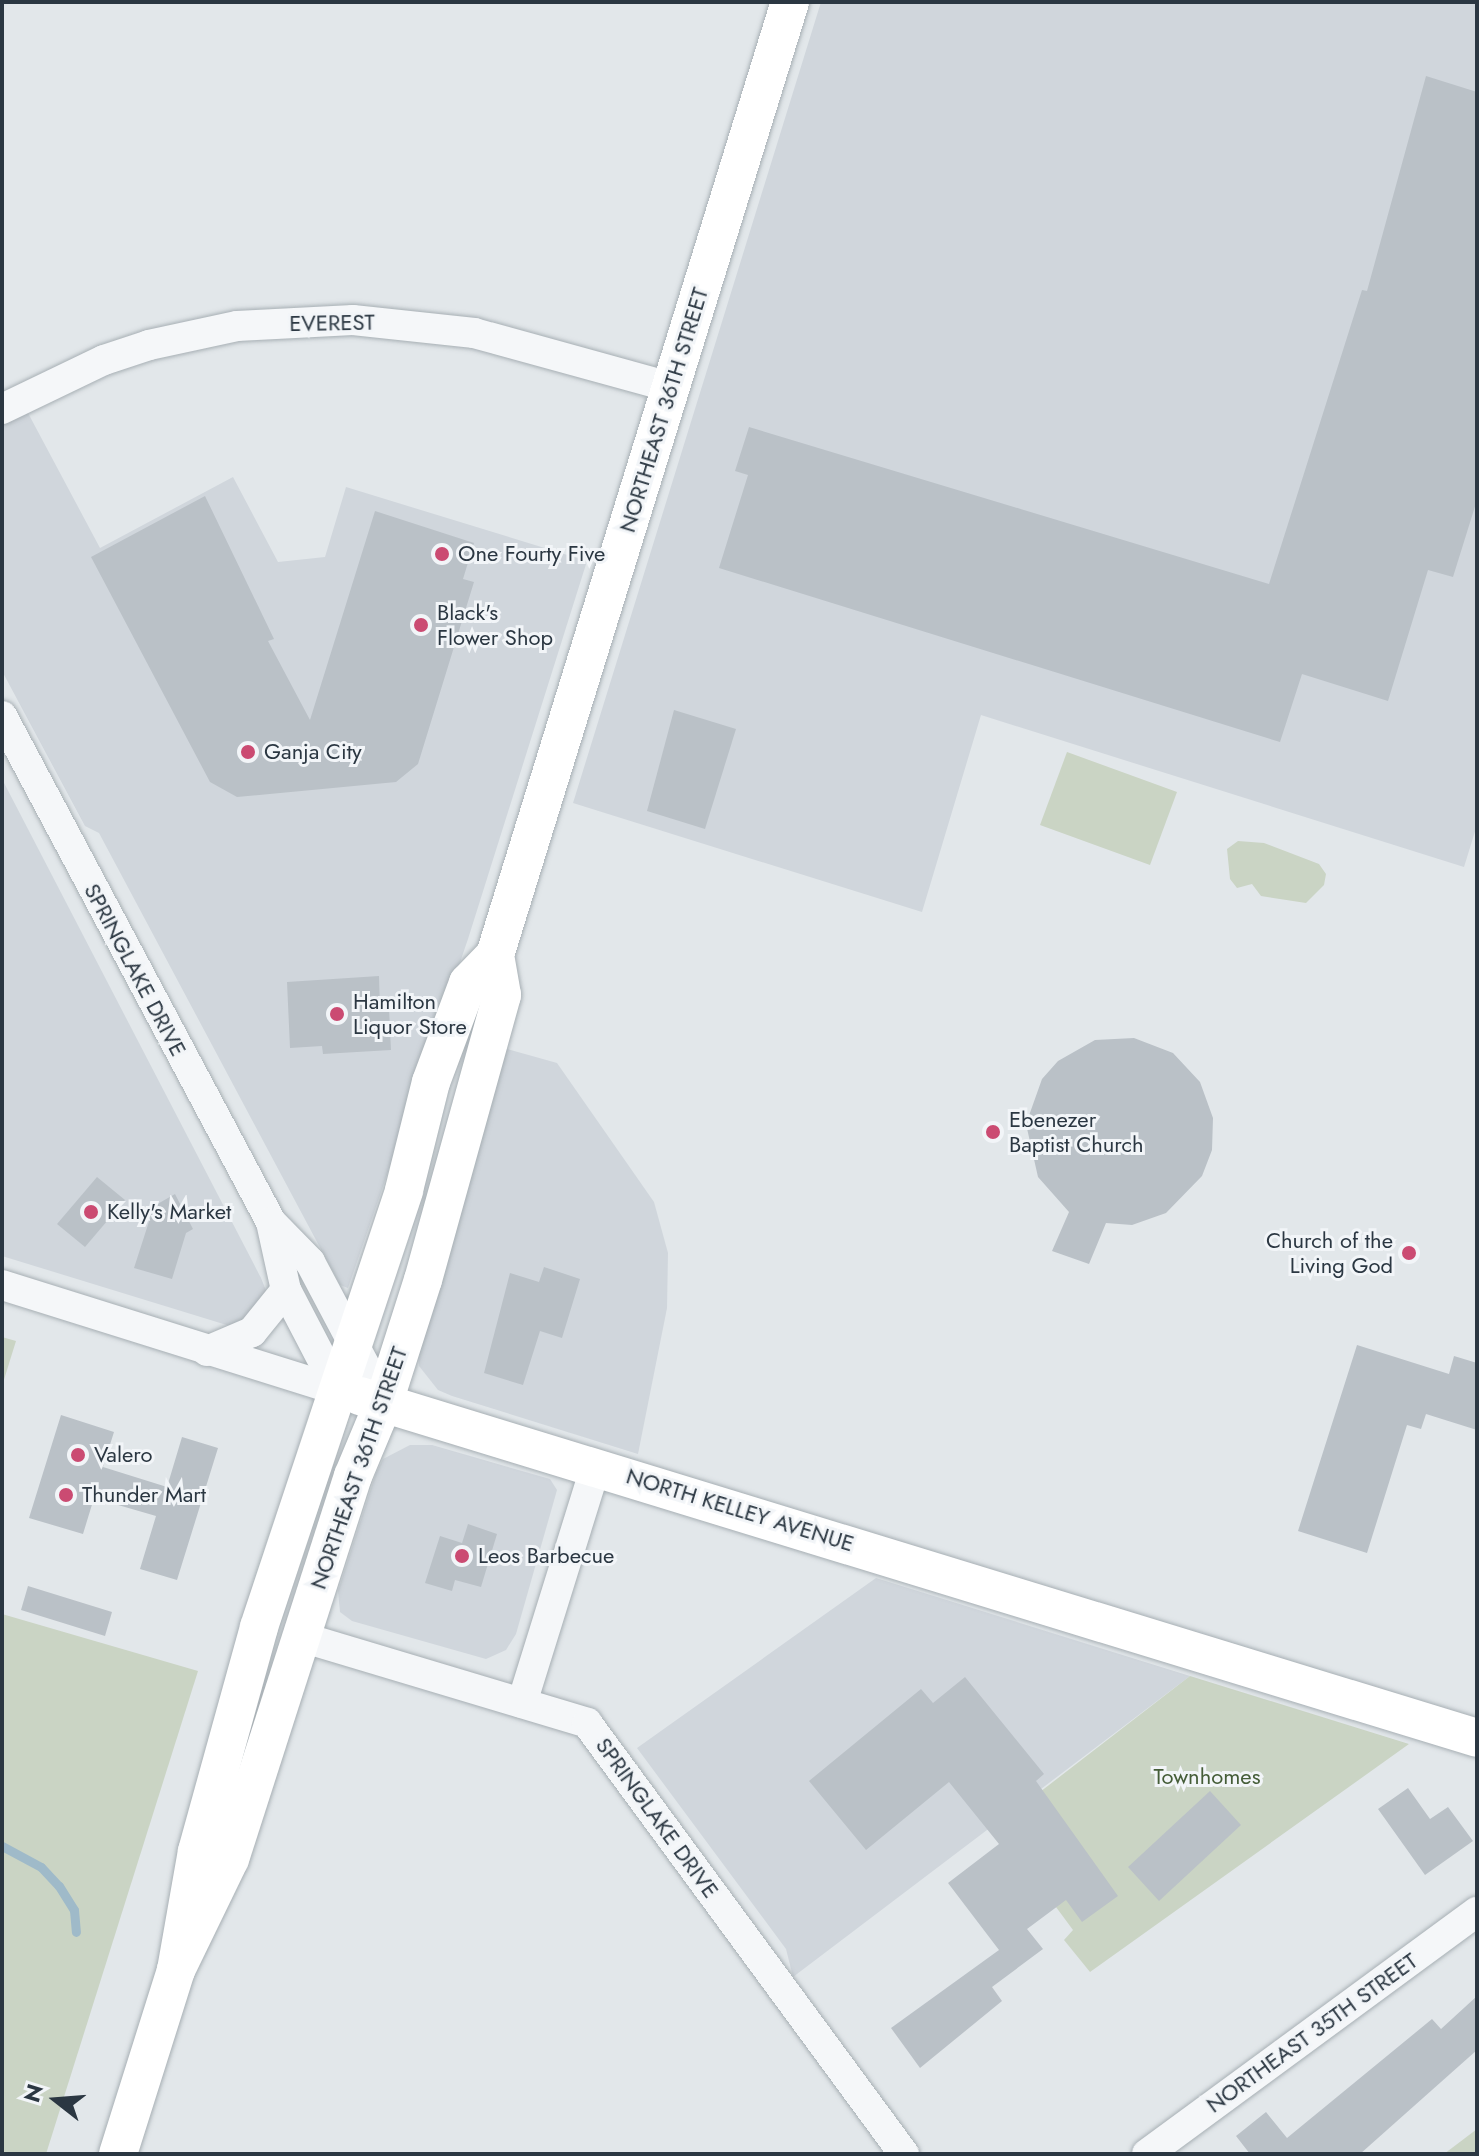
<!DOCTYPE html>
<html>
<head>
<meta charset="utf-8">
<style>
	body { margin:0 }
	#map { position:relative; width:1479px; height:2156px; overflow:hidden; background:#e2e7ea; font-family:Jost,sans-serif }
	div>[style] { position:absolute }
	.built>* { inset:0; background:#d0d6dc }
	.green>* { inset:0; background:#cad4c4 }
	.stream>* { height:9px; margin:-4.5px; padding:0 4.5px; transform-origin:4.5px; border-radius:4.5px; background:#9fbac9 }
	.building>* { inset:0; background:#bac1c7 }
	.roads { filter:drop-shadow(0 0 2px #a7afb4) drop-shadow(0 0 2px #a7afb4) }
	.minor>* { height:30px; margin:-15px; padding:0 15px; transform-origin:15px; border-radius:15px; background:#f5f7f9 }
	.major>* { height:38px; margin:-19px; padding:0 19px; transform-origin:19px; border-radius:19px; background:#fff }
	.dots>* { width:22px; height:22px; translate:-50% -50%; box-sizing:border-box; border:4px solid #f2f5f8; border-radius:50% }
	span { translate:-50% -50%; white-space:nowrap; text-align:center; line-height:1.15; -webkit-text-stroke:6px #f2f5f8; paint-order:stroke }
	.street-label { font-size:22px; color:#2b3742 }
	.poi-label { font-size:22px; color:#2b3742 }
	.left { translate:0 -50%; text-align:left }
	.right { translate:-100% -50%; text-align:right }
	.park-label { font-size:22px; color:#455d38 }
	.frame { position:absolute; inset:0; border:4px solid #2b3742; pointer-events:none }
	.north { position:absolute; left:16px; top:2060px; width:80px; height:80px; -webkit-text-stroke:6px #f2f5f8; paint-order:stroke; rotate:287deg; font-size:22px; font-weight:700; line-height:32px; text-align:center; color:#2b3742 }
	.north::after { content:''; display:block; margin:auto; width:28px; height:36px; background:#2b3742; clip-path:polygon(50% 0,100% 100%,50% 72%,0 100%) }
</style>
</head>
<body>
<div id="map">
	<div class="built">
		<div style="clip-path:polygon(821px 2px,1477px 2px,1477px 825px,1464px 867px,981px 715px,922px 912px,573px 803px)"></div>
		<div style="clip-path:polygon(28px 413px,100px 548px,233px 477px,278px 562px,325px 557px,346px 487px,587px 561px,468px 939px,348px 1288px,340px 1285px,99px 833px,85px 826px,2px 671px,2px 425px)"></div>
		<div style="clip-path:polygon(2px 779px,261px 1278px,267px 1293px,254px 1319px,230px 1326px,2px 1256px)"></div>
		<div style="clip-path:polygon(504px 1048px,557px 1063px,654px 1202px,668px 1253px,667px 1308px,638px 1454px,452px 1396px,438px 1390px,419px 1366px,417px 1347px)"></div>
		<div style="clip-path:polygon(410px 1445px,432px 1445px,550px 1479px,557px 1490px,516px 1634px,506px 1650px,486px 1659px,352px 1621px,340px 1612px,338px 1591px,376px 1473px,383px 1459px)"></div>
		<div style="clip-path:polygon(876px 1578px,1190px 1676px,793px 1977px,786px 1949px,637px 1748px)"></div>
	</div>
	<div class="green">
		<div style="clip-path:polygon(1067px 752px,1177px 792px,1150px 865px,1040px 825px)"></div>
		<div style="clip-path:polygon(1238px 841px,1264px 843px,1319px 864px,1326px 874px,1324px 885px,1306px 903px,1261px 896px,1252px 884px,1237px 888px,1230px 879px,1227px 849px)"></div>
		<div style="clip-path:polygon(2px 1337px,16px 1341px,2px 1386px)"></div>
		<div style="clip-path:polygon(2px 1614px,198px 1671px,46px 2154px,2px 2154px)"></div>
		<div style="clip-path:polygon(1190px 1676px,1409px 1744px,1090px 1972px,1064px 1940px,1073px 1930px,996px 1826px)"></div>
		<div style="clip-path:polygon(1477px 2129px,1477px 2154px,1444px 2154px)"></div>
	</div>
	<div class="stream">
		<div style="left:2px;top:1846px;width:44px;rotate:28.3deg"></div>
		<div style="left:41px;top:1867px;width:26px;rotate:47deg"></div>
		<div style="left:59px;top:1886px;width:28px;rotate:58deg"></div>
		<div style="left:74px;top:1910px;width:22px;rotate:85deg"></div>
	</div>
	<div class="building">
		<div style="clip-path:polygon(1426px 76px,1477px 92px,1477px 500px,1453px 577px,1428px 570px,1388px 701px,1302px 674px,1280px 742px,719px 568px,748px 475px,735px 471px,749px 427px,1269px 584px,1362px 290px,1367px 291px)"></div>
		<div style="clip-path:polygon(205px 496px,274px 639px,268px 641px,310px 720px,375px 511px,474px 543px,463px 579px,474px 582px,418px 764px,396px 782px,237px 797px,210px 782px,91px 557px)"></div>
		<div style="clip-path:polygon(674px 710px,736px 729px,705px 829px,647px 811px)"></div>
		<div style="clip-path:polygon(379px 976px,380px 1009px,389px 1008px,391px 1050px,323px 1054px,322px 1046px,290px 1048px,287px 982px)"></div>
		<div style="clip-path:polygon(1134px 1038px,1173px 1053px,1200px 1082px,1213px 1118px,1212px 1150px,1202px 1176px,1166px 1213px,1132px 1225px,1106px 1223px,1089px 1264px,1052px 1251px,1069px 1212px,1038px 1177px,1026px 1124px,1042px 1079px,1058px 1061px,1095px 1040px)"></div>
		<div style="clip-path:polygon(97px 1177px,125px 1200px,85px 1247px,57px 1224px)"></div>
		<div style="clip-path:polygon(175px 1194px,193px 1229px,186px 1233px,172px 1279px,134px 1268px,154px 1206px)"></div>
		<div style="clip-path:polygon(544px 1267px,580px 1279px,562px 1338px,540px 1331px,523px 1385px,484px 1373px,510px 1273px,539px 1282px)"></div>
		<div style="clip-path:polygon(1357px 1345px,1449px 1374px,1454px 1356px,1477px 1363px,1477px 1430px,1426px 1414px,1421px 1429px,1407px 1425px,1367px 1553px,1298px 1531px)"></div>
		<div style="clip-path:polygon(61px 1415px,114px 1432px,103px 1467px,167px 1487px,182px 1437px,218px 1448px,177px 1580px,140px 1569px,156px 1516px,94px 1498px,83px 1534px,29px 1518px)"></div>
		<div style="clip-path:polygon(468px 1524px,497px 1534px,481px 1587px,455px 1580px,452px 1591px,425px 1583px,440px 1536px,462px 1543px)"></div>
		<div style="clip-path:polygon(28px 1586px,112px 1612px,105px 1636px,21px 1610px)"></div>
		<div style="clip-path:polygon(965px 1677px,1044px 1774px,1036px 1781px,1118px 1896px,1082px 1922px,1066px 1900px,1027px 1929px,1043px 1949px,992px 1987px,1002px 2001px,920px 2068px,891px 2028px,999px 1950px,948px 1883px,999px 1844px,949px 1782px,866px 1850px,809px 1781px,921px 1689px,933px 1703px)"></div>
		<div style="clip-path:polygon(1408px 1788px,1430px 1819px,1448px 1807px,1473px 1841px,1425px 1875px,1378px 1809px)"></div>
		<div style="clip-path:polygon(1210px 1791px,1241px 1825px,1159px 1901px,1128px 1867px)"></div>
		<div style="clip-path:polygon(1477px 1996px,1477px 2050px,1360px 2154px,1250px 2154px,1236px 2136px,1266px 2112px,1287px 2138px,1432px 2019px,1441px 2029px)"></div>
	</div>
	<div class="roads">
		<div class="minor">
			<div style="left:2px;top:409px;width:113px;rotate:-25.7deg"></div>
			<div style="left:104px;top:360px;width:47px;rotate:-18.4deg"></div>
			<div style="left:149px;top:345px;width:90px;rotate:-12.2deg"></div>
			<div style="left:237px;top:326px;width:116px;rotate:-3deg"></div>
			<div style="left:353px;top:320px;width:122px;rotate:6.1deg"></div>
			<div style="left:474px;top:333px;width:203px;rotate:15.4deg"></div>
			<div style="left:2px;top:716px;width:573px;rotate:62deg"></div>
			<div style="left:271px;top:1222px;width:56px;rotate:45.7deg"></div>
			<div style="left:310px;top:1262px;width:158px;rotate:62.1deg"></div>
			<div style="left:271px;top:1222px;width:70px;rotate:77.6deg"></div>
			<div style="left:286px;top:1290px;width:113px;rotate:62.5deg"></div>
			<div style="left:2px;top:1285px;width:352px;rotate:17.4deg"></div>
			<div style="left:207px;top:1351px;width:49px;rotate:-22.9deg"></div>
			<div style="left:252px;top:1332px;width:54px;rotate:-51deg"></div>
			<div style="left:301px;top:1637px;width:299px;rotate:16.7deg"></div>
			<div style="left:587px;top:1723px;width:535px;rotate:53.67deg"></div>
			<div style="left:522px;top:1703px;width:249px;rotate:-72.7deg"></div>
			<div style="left:1147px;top:2154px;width:409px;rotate:-36.3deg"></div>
		</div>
		<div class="major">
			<div style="left:360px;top:1396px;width:1168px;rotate:17.02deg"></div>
			<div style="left:176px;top:1970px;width:123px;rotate:-64.1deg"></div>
			<div style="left:230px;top:1859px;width:402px;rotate:-72.2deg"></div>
			<div style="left:353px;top:1476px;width:80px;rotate:-67.3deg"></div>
			<div style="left:384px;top:1402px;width:128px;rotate:-72.3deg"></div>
			<div style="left:423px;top:1280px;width:296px;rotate:-74.5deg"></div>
			<div style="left:502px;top:995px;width:41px;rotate:-99.9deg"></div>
			<div style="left:495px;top:955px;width:998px;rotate:-72.8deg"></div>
			<div style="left:118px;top:2154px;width:193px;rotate:-72.5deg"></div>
			<div style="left:176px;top:1970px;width:121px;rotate:-80deg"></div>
			<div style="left:197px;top:1851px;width:232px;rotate:-74.5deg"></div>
			<div style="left:259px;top:1627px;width:460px;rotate:-71.6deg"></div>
			<div style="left:404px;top:1190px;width:111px;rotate:-76deg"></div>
			<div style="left:431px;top:1082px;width:106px;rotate:-69.5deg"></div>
			<div style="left:468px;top:983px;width:39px;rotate:-46deg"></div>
		</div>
	</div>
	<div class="dots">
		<div style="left:442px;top:554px;background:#cb4b72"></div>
		<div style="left:421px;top:625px;background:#cb4b72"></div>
		<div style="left:248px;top:752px;background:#cb4b72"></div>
		<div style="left:337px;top:1014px;background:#cb4b72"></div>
		<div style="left:993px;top:1132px;background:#cb4b72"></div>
		<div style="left:91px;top:1212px;background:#cb4b72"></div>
		<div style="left:1409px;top:1253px;background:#cb4b72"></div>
		<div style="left:78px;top:1455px;background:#cb4b72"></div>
		<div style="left:66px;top:1495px;background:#cb4b72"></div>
		<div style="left:462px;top:1556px;background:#cb4b72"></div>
	</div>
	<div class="street-label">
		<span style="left:332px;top:323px;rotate:-1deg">EVEREST</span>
		<span style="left:664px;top:410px;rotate:-73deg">NORTHEAST 36TH STREET</span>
		<span style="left:135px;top:970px;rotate:62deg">SPRINGLAKE DRIVE</span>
		<span style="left:359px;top:1468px;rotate:-71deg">NORTHEAST 36TH STREET</span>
		<span style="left:740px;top:1510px;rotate:17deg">NORTH KELLEY AVENUE</span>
		<span style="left:657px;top:1818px;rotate:54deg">SPRINGLAKE DRIVE</span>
		<span style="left:1312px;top:2033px;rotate:-36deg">NORTHEAST 35TH STREET</span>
	</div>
	<div class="poi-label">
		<span class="left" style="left:458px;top:554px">One Fourty Five</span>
		<span class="left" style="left:437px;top:625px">Black's<br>Flower Shop</span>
		<span class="left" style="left:264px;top:752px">Ganja City</span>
		<span class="left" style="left:353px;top:1014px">Hamilton<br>Liquor Store</span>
		<span class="left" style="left:1009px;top:1132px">Ebenezer<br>Baptist Church</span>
		<span class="left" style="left:107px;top:1212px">Kelly's Market</span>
		<span class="right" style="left:1393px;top:1253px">Church of the<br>Living God</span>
		<span class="left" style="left:94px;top:1455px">Valero</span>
		<span class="left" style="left:82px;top:1495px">Thunder Mart</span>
		<span class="left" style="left:478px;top:1556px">Leos Barbecue</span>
	</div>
	<div class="park-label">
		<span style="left:1207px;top:1777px">Townhomes</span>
	</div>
	<div class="frame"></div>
	<div class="north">N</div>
</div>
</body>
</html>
